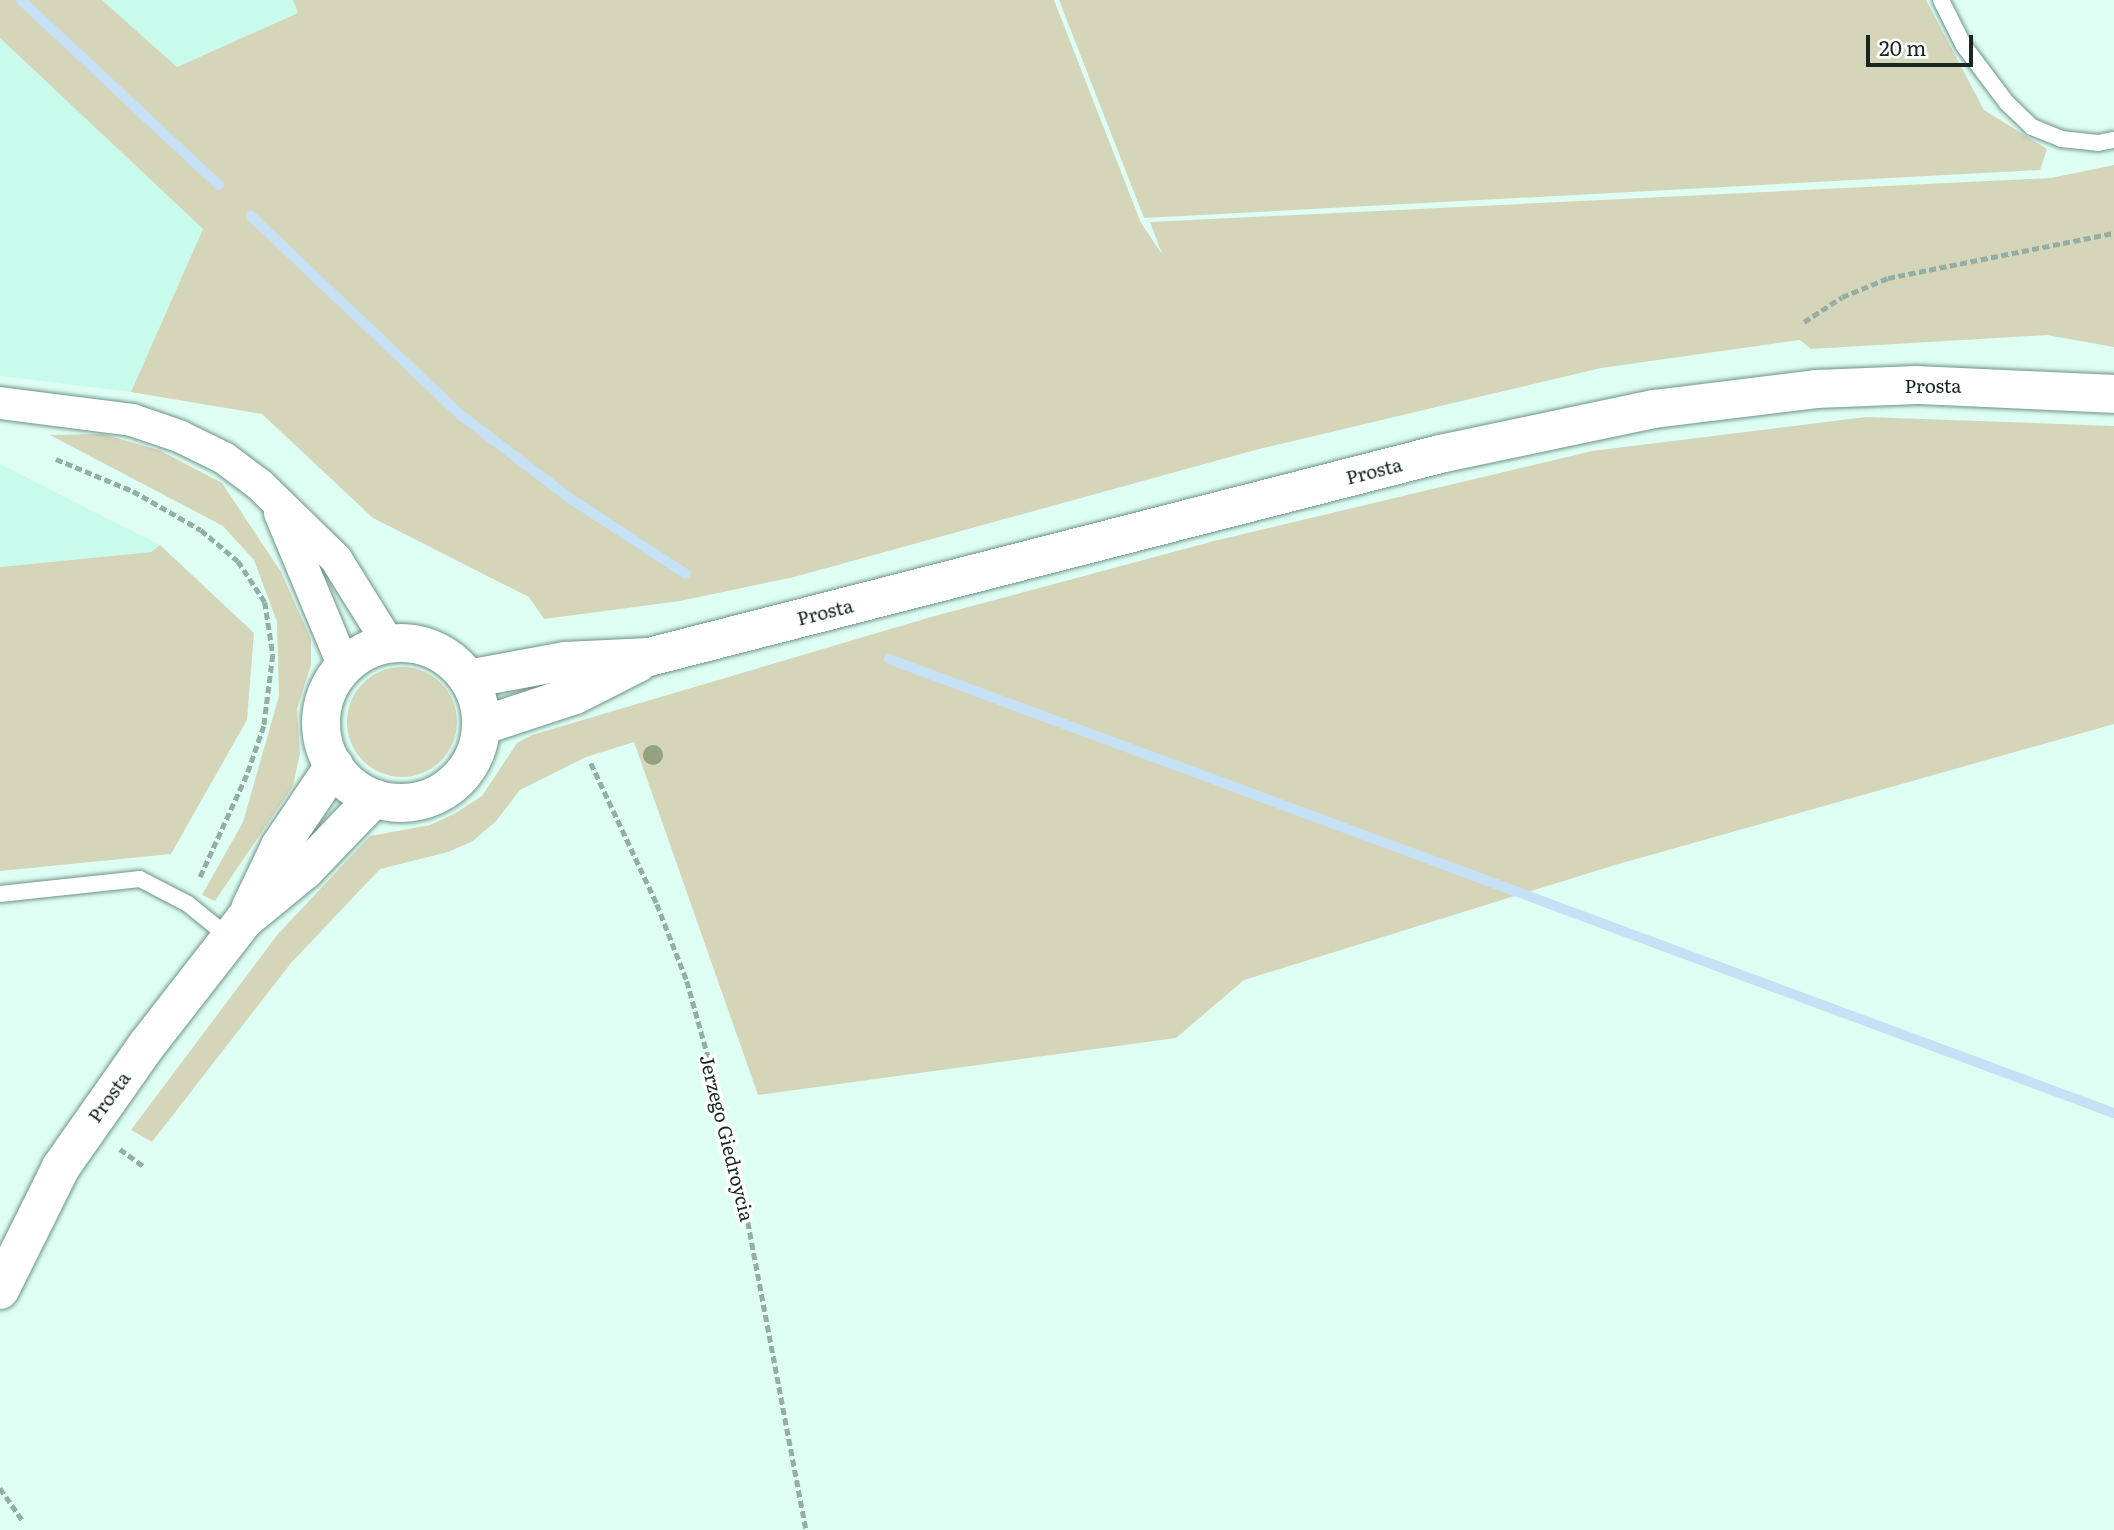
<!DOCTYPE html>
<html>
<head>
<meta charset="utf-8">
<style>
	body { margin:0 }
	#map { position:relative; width:2114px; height:1530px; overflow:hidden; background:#defef4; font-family:Literata,serif }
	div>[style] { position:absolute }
	.built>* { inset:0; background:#c9fbec }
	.green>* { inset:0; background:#d5d5ba }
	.round { border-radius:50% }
	.stream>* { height:10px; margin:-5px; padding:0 5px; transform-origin:5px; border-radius:5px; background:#c6e1f6 }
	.path>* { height:4.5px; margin-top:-2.25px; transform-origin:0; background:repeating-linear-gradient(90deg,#94aea6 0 7px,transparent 0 10.5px) }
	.roads { filter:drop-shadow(0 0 2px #6d9287) drop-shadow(0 0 2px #6d9287) }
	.service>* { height:16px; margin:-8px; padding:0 8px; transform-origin:8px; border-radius:8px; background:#fff }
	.minor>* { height:32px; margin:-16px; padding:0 16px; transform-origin:16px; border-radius:16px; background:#fff }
	.secondary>* { height:38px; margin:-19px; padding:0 19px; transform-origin:19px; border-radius:19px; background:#fff }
	.secondary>.ring { margin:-19px; padding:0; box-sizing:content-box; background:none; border:38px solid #fff; border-radius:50% }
	.trees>* { width:20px; height:20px; margin:-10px; border-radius:50%; background:#94a281 }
	span { translate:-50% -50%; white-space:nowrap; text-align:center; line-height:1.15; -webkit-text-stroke:7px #fff; paint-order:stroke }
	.street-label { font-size:19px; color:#162621 }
	.scale { position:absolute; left:1866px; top:35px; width:107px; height:32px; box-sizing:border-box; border:4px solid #162621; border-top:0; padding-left:9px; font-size:21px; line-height:24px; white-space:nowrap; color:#162621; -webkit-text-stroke:5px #fff; paint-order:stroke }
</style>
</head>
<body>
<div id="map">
	<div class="built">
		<div style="clip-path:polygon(102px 0,293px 0,299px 13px,177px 67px)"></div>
		<div style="clip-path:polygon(0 38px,203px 229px,131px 392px,0 376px)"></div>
		<div style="clip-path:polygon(0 464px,160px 545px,151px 552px,0 567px)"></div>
	</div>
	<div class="green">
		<div style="clip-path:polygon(0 0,102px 0,177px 67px,298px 13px,293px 0,1054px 0,1141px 223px,1162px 254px,1150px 222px,2051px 178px,2114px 165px,2114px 347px,2047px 335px,1811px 349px,1800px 340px,1601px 368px,1259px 449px,794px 577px,680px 601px,544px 619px,529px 597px,373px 518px,262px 414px,131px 392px,203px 229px,0 38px)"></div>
		<div style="clip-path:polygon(1059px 0,1926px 0,1984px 110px,2047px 149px,2040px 170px,1144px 218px)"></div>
		<div style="clip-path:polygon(1866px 417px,2114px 426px,2114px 724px,1615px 865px,1244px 980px,1176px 1038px,758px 1095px,634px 742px,586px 757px,520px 790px,496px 821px,473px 841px,448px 852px,380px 869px,291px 963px,152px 1142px,131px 1130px,278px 934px,370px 836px,430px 825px,454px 814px,482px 796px,517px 743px,532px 735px,931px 617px,1214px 541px,1592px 451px)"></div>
		<div style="clip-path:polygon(102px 434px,159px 450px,222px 483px,281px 572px,311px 639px,311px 665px,297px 709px,300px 753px,293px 786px,215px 901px,202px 895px,243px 822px,279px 696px,277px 622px,254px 560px,223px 526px,50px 435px)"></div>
		<div style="clip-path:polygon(160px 545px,254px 633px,247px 720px,171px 854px,0 871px,0 567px,151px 552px)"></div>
		<div class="round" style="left:347px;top:667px;width:110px;height:110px"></div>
	</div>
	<div class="stream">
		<div style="left:21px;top:0;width:271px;rotate:43.1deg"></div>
		<div style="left:251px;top:216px;width:291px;rotate:43.5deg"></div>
		<div style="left:462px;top:416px;width:137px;rotate:37.3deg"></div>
		<div style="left:571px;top:499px;width:137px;rotate:33.1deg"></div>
		<div style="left:889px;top:659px;width:1306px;rotate:20.34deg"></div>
	</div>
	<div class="path">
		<div style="left:1804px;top:322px;width:45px;rotate:-33.3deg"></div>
		<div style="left:1842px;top:297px;width:50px;rotate:-22.4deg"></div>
		<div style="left:1888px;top:278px;width:230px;rotate:-11.3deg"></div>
		<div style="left:56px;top:459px;width:83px;rotate:22.6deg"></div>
		<div style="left:133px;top:491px;width:78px;rotate:29.8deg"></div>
		<div style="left:201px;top:530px;width:48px;rotate:40deg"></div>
		<div style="left:238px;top:561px;width:49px;rotate:56.6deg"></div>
		<div style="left:265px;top:602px;width:54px;rotate:81.4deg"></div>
		<div style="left:273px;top:655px;width:72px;rotate:97.2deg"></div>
		<div style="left:264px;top:726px;width:52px;rotate:109.1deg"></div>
		<div style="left:247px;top:775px;width:115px;rotate:114.6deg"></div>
		<div style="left:591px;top:763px;width:156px;rotate:64.9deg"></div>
		<div style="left:657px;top:904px;width:83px;rotate:68.7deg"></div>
		<div style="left:687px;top:981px;width:89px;rotate:74.4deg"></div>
		<div style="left:711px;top:1067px;width:159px;rotate:76.6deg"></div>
		<div style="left:748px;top:1222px;width:313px;rotate:79.3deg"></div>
		<div style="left:120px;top:1149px;width:31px;rotate:36deg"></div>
		<div style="left:0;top:1488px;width:40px;rotate:55.1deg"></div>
	</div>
	<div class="roads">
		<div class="service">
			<div style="left:1941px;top:0;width:51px;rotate:63.4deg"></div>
			<div style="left:1964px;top:46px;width:71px;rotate:53deg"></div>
			<div style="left:2007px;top:103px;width:35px;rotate:44deg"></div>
			<div style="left:2032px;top:127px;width:31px;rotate:22deg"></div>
			<div style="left:2061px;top:139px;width:37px;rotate:6deg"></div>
			<div style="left:2098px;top:143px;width:16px;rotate:-11deg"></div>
			<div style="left:0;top:894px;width:141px;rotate:-6.1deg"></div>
			<div style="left:140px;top:879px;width:54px;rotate:27.5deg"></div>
			<div style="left:188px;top:904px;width:54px;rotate:39deg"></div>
		</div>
		<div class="minor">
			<div style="left:0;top:403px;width:133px;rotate:7.3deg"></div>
			<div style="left:132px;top:420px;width:50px;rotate:18.8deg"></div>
			<div style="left:179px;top:436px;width:50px;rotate:26.1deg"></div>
			<div style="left:224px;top:458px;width:45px;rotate:36.9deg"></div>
			<div style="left:260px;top:485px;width:106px;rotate:44.2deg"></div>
			<div style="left:336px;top:559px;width:100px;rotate:58.1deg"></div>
			<div style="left:280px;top:513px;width:167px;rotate:67.4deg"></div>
		</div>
		<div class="secondary">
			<div class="ring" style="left:321px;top:643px;width:122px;height:122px"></div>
			<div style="left:468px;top:679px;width:99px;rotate:-10.5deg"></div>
			<div style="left:565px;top:661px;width:84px;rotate:-2.7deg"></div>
			<div style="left:649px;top:657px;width:817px;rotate:-14.39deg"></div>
			<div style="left:1440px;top:454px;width:219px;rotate:-11.9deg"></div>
			<div style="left:1654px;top:409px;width:163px;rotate:-7deg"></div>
			<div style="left:1816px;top:389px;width:101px;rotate:-2.3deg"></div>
			<div style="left:1917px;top:385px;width:197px;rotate:2.6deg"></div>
			<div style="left:481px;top:726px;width:99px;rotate:-18.3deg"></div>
			<div style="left:575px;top:695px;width:71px;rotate:-26.9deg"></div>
			<div style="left:250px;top:909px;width:70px;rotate:-64.5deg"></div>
			<div style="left:280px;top:846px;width:97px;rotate:-56deg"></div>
			<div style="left:0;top:1290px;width:137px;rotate:-63.6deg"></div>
			<div style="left:61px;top:1167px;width:148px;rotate:-54.9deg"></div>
			<div style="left:146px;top:1046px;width:160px;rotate:-52.1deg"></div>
			<div style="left:244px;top:920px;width:80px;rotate:-39.4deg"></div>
			<div style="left:306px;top:869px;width:98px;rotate:-46.2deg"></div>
		</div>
	</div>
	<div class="trees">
		<div style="left:653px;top:755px"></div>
	</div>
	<div class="street-label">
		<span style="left:1933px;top:386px">Prosta</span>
		<span style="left:1374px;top:471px;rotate:-14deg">Prosta</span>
		<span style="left:825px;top:612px;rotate:-14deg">Prosta</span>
		<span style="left:109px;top:1097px;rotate:-54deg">Prosta</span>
		<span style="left:727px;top:1138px;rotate:76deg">Jerzego Giedroycia</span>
	</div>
	<div class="scale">20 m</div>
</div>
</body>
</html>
